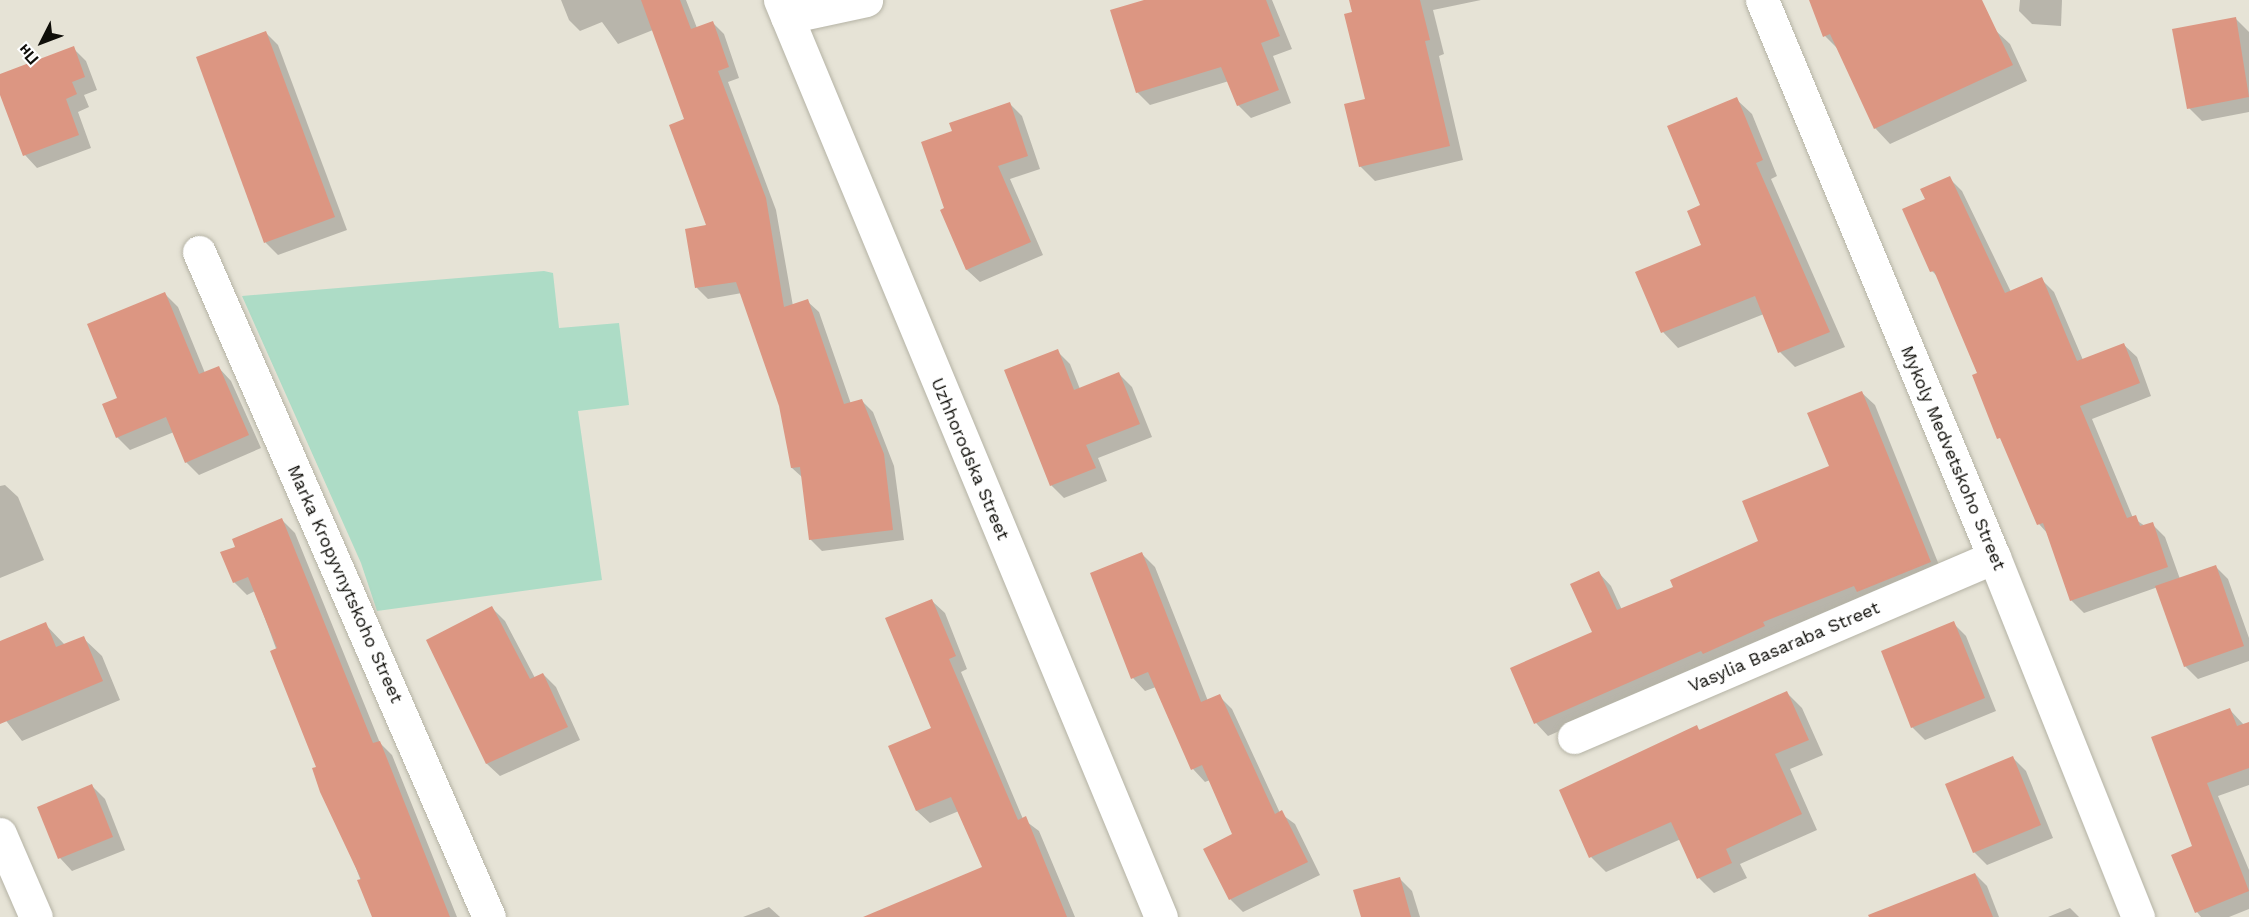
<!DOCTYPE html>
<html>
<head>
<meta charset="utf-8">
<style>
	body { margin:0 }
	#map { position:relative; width:2249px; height:917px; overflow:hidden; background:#e6e3d6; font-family:"Work Sans",sans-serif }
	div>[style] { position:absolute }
	.green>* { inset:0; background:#addcc6 }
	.shadow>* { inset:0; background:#0003 }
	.building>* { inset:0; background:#dc9682 }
	.roads { filter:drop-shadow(0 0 2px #b5b3a5) drop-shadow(0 0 2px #b5b3a5) }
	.minor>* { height:33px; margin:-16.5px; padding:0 16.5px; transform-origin:16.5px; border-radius:16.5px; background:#fff }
	.major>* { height:33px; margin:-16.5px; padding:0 16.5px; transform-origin:16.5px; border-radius:16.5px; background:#fff }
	span { translate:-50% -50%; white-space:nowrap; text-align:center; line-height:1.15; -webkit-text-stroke:6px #fff; paint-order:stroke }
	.street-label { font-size:18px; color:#0f0e09 }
	.north { position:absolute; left:12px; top:12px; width:60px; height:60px; -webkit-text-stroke:4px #fff; paint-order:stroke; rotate:228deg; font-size:16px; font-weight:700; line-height:24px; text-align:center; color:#0f0e09 }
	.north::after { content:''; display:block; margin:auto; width:21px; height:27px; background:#0f0e09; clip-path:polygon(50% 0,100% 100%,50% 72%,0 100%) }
</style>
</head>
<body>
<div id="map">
	<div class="green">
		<div style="clip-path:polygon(544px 271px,553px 273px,559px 328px,619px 323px,629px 405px,578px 411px,602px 580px,377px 611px,361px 563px,242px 296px)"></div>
	</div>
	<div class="shadow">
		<div style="clip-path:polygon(561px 0,686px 0,697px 28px,712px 22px,724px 34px,739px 78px,728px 82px,776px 210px,793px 306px,807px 301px,819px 312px,851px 404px,862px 401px,873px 412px,894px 466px,904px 540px,822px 551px,810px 539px,803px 478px,792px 468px,781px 406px,742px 293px,708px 299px,697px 288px,708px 227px,686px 120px,653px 30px,618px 44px,602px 22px,580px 31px,569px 20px)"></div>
		<div style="clip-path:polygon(1149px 0,1272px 0,1292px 49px,1273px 56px,1291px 103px,1251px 118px,1238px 105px,1229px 81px,1150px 105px,1137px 92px)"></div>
		<div style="clip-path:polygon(1351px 0,1481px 0,1433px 10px,1444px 54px,1439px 56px,1463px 160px,1375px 181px,1360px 166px,1367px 100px)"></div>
		<div style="clip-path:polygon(1811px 0,1940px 0,1994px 29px,2010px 44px,2027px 81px,1890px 144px,1875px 128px,1839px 50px,1825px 36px)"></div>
		<div style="clip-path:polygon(2020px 0,2062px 0,2061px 26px,2032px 24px,2019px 11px)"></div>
		<div style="clip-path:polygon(2236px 19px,2249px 32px,2249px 112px,2202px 121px,2189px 108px)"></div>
		<div style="clip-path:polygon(265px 32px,278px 45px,347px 230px,278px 255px,266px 243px,198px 58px)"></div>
		<div style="clip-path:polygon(73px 48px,86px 61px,97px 90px,84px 95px,89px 107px,78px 112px,91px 148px,37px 168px,25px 155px,0 91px,0 75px)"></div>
		<div style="clip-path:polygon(1736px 99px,1752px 114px,1777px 176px,1771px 179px,1845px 347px,1795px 367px,1780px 352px,1764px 314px,1678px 348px,1663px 332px,1637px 273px,1703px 246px,1702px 206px)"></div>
		<div style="clip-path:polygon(1009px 103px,1022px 116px,1040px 169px,1010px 179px,1043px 255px,980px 282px,967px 270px,942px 211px,946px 209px,954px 132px)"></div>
		<div style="clip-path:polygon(1949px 178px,1962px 191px,2011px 292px,2041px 279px,2054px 292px,2083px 360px,2124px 345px,2137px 357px,2151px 396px,2092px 419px,2133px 518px,2145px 526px,2152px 524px,2165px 537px,2180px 579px,2215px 566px,2228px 579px,2249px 638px,2249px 661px,2198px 679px,2185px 666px,2158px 587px,2084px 613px,2071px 600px,2048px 534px,2039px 524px,1939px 278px,1932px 271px,1927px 200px)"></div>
		<div style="clip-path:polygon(165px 294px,178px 307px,205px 373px,219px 368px,231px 381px,261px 448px,199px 475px,186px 462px,174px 432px,130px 450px,117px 437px)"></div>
		<div style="clip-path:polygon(1057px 351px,1070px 364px,1080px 389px,1119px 374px,1132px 387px,1152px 437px,1098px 458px,1107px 481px,1064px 498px,1051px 485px)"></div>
		<div style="clip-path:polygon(1862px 393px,1875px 405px,1943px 575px,1714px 663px,1548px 736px,1536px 723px,1594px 633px,1599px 573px,1611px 586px,1622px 610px,1675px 588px,1760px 542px,1831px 467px)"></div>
		<div style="clip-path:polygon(5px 485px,18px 497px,44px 560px,0 578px,0 486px)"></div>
		<div style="clip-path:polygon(282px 520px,295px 533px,380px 743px,392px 755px,457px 917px,374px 917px,255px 591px,247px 595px,234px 582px,237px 548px)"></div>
		<div style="clip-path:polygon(1142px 554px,1155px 567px,1208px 701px,1219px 696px,1232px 709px,1280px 813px,1295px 824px,1320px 875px,1243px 912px,1230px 899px,1234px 835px,1210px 780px,1205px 782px,1193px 769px,1156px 687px,1145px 691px,1133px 678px)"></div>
		<div style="clip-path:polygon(932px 601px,945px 613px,967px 669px,961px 672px,1023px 819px,1039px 831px,1075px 917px,928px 917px,984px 868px,959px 811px,930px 823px,917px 811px,890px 747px,932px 729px)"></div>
		<div style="clip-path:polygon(492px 608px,505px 621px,535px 678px,543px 674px,556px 687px,580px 740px,500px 776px,487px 764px,428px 641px)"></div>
		<div style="clip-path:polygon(1953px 623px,1966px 636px,1996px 711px,1925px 740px,1912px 727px)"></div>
		<div style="clip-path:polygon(45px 624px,65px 645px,83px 638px,102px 656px,120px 700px,22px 741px,0 713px,0 643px)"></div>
		<div style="clip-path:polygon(1787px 693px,1802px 708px,1823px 755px,1790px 769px,1817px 830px,1740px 864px,1747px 878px,1714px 893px,1699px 878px,1681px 839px,1606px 872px,1591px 857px,1696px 727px,1701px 731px)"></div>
		<div style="clip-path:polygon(2230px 710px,2244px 725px,2249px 723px,2249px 785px,2218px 796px,2249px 870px,2249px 909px,2229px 917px,2201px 917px,2197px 912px,2194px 847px,2153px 738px)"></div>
		<div style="clip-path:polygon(2013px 758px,2026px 771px,2053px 838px,1987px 865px,1974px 852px)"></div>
		<div style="clip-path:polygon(92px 786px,105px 799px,125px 850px,72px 871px,60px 858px)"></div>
		<div style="clip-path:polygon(1975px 874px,1987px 886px,1999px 917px,1927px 917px)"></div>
		<div style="clip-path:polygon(1399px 878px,1412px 891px,1420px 917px,1362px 917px)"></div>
		<div style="clip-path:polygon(769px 907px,780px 917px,743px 917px)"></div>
		<div style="clip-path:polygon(2070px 908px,2079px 917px,2048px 917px)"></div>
	</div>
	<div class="building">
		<div style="clip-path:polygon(641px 0,680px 0,691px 29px,713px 21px,729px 67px,718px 71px,766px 198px,784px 307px,808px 299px,844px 404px,862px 399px,884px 454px,893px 530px,809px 540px,800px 467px,791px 468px,779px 406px,736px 282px,695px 288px,685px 229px,706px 225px,669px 125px,684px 119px)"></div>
		<div style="clip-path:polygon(1144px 0,1266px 0,1280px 36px,1261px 43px,1279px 90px,1237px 106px,1221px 67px,1136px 93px,1110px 10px)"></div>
		<div style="clip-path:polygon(1349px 0,1420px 0,1430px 40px,1425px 41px,1450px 146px,1359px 167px,1344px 104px,1365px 99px,1344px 14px,1352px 12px)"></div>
		<div style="clip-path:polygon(1809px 0,1982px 0,2013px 65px,1874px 129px,1830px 34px,1823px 37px)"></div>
		<div style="clip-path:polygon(2236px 17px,2249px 97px,2187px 109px,2172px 29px)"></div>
		<div style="clip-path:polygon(266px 31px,335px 217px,264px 243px,196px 57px)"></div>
		<div style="clip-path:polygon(74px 46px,85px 77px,72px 82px,77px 94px,66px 99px,79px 135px,23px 156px,0 95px,0 74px)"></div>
		<div style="clip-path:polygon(1737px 97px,1763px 160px,1756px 163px,1830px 332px,1778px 353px,1755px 296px,1661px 333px,1635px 272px,1701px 245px,1687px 211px,1700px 205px,1667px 126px)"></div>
		<div style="clip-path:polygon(1010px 102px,1028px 156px,998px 166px,1031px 242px,966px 270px,940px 210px,944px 208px,921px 142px,952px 131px,949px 123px)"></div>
		<div style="clip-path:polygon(1950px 176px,2005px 293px,2042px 277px,2077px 361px,2124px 343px,2140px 383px,2080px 406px,2127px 518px,2136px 515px,2140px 526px,2153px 522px,2168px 567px,2070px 601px,2043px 523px,2037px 525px,2000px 438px,1997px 439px,1972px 375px,1977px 373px,1934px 271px,1930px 272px,1902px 209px,1925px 199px,1920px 189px)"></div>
		<div style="clip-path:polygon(165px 292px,199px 374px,219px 366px,249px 435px,185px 463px,166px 417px,116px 438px,102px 404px,117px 398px,87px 324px)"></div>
		<div style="clip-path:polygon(1058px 349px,1074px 390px,1119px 372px,1140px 424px,1086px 445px,1096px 468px,1050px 486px,1004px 370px)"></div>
		<div style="clip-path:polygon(1862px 391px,1931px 562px,1857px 592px,1854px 586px,1763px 622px,1765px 626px,1703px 654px,1701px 651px,1534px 724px,1510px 668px,1592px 632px,1570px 584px,1599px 571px,1617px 610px,1673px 587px,1670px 580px,1758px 541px,1742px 501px,1829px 466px,1807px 413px)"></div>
		<div style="clip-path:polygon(282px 518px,373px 743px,380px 741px,450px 917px,372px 917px,357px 880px,361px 879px,320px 792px,312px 768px,316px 767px,270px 651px,277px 648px,248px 577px,233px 583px,220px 552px,235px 547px,232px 539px)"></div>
		<div style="clip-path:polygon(1142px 552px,1201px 702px,1220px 694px,1275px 814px,1282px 810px,1308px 862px,1229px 900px,1203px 849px,1232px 834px,1202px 765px,1191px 770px,1148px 672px,1131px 679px,1090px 573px)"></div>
		<div style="clip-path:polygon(2216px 565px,2244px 646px,2184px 667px,2155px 586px)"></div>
		<div style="clip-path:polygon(932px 599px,956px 656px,949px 659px,1018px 820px,1026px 816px,1067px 917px,863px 917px,982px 867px,951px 797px,916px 811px,888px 746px,931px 728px,885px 618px)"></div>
		<div style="clip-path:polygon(492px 606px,530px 679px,543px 673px,568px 727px,486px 764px,426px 640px)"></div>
		<div style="clip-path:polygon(1954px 621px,1985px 698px,1911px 728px,1881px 651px)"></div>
		<div style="clip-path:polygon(46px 622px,56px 647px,84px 636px,103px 681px,0 724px,0 641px)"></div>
		<div style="clip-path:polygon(1787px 691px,1809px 740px,1775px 754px,1802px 814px,1726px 849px,1732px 863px,1697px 879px,1671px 822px,1589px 858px,1559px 790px,1697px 725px,1699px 730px)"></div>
		<div style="clip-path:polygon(2230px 708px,2237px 726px,2249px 722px,2249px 768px,2207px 783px,2249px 891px,2195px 913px,2171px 855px,2192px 846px,2151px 737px)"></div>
		<div style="clip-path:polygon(2013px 756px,2041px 825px,1973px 853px,1945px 784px)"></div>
		<div style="clip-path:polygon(92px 784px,113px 837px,58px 859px,37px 807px)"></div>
		<div style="clip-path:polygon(1975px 873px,1993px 917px,1869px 917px,1868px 915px)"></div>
		<div style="clip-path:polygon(1400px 877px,1411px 917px,1361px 917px,1353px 890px)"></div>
	</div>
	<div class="roads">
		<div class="minor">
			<div style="left:1762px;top:0;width:603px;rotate:67.39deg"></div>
			<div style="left:1994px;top:557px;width:388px;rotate:68.2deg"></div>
			<div style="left:787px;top:17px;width:81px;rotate:-12.1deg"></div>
			<div style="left:199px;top:252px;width:725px;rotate:66.44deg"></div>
			<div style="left:1574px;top:737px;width:457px;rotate:-23.2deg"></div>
			<div style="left:0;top:834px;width:90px;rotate:66.6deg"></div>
		</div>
		<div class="major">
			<div style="left:780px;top:0;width:993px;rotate:67.44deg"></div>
		</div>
	</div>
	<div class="street-label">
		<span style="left:1953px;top:458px;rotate:67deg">Mykoly Medvetskoho Street</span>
		<span style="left:970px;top:459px;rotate:67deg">Uzhhorodska Street</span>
		<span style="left:345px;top:584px;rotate:66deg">Marka Kropyvnytskoho Street</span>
		<span style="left:1784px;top:647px;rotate:-23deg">Vasylia Basaraba Street</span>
	</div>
	<div class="north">Пн</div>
</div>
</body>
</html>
